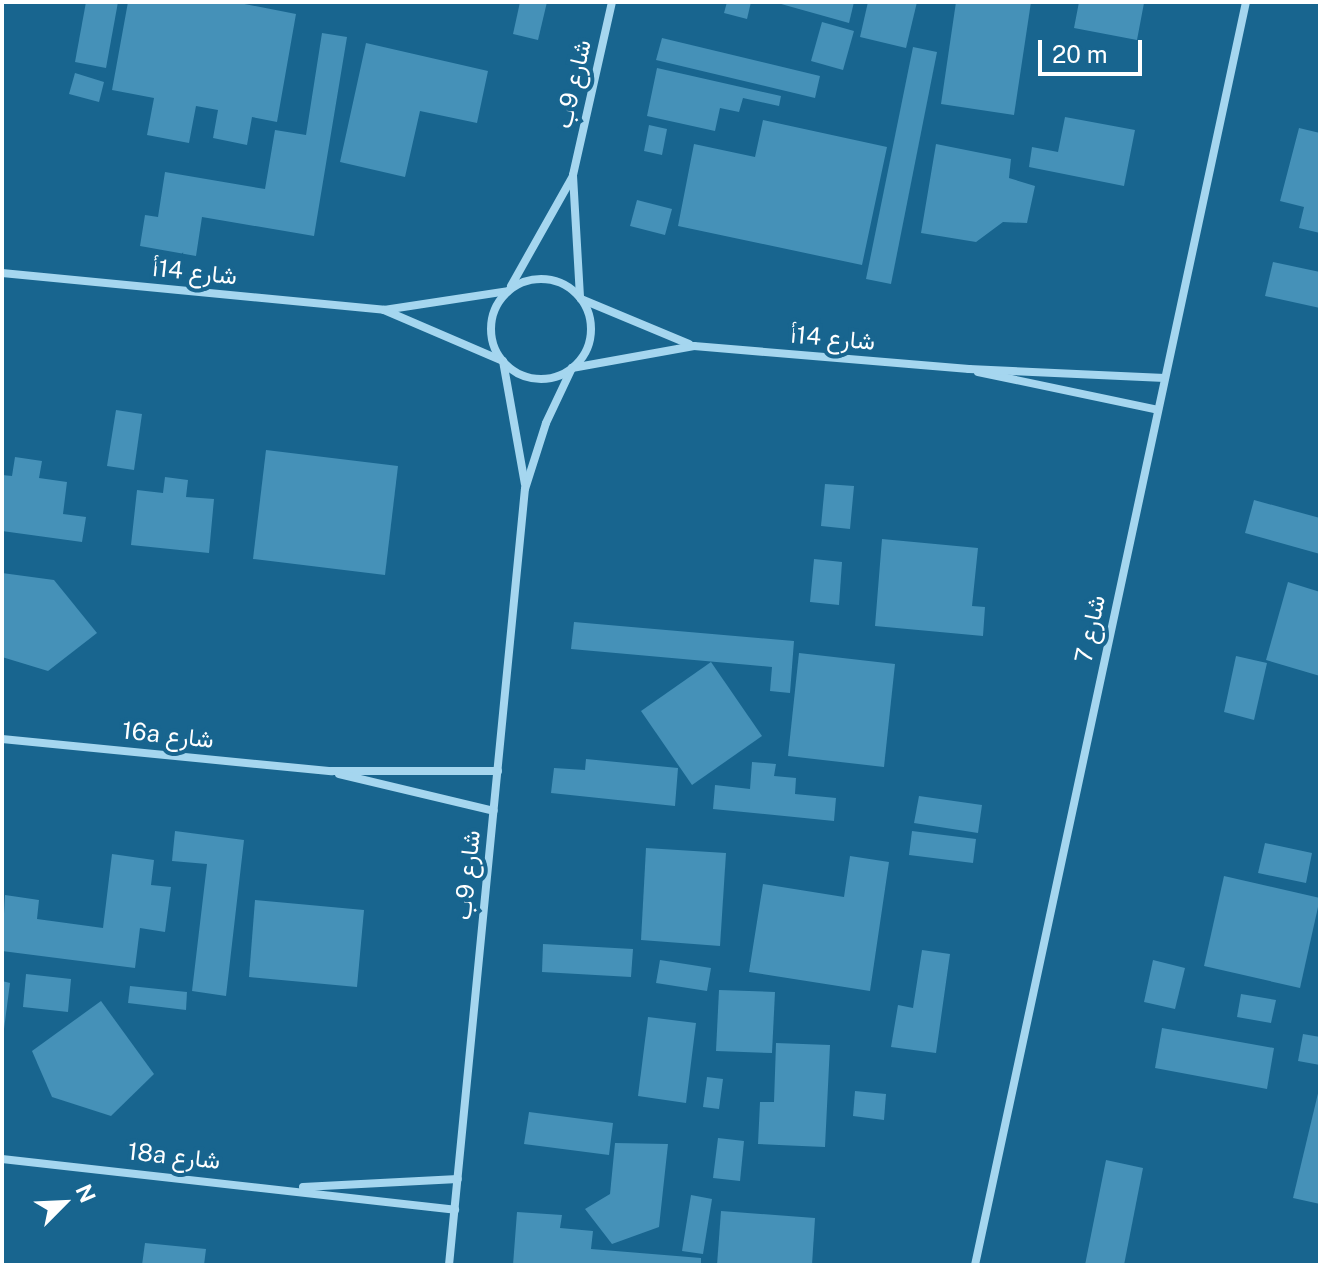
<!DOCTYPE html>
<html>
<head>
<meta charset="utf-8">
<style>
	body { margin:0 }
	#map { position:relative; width:1322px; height:1267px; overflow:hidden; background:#18658f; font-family:"Public Sans",Vazirmatn,sans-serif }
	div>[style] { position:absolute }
	.building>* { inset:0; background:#4591b8 }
	.street>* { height:8px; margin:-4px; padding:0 4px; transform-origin:4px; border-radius:4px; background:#a5d6ef }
	.street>.ring { margin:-4px; padding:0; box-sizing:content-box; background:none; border:8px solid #a5d6ef; border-radius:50% }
	span { translate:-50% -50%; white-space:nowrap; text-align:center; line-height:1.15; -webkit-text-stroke:8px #18658f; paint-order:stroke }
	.street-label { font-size:24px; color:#fff }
	.frame { position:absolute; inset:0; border:4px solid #fff; pointer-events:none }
	.north { position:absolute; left:24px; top:1163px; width:80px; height:80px; -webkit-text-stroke:6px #18658f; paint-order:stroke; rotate:66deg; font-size:22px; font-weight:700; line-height:32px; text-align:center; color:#fff }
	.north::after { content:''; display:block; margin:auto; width:28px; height:36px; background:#fff; clip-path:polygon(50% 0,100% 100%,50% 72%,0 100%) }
	.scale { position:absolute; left:1038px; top:40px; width:104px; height:36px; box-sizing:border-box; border:4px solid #fff; border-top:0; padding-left:10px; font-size:24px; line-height:28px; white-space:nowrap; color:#fff; -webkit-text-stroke:6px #18658f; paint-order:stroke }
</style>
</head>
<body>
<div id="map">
	<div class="building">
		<div style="clip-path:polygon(86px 2px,118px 2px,106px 68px,75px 62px)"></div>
		<div style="clip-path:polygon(128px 2px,234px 2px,296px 14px,277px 122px,252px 117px,247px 145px,213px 138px,218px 110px,196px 106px,189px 143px,147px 135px,154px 98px,112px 90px)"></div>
		<div style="clip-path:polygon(520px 2px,547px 2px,538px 40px,513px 34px)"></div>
		<div style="clip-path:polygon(727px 2px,751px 2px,747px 19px,724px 13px)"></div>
		<div style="clip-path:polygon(774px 2px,854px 2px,849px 23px)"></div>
		<div style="clip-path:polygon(868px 2px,917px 2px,906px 48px,860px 37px)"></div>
		<div style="clip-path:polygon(956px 2px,1031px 2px,1014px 115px,941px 104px)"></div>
		<div style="clip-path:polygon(1079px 2px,1156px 2px,1144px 3px,1137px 40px,1074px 28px)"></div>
		<div style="clip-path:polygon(822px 22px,854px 31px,843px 70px,811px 61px)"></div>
		<div style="clip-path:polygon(322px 33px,347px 37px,314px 236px,202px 217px,196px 256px,140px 246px,145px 215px,158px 217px,165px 172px,265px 189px,275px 130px,306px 135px)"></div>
		<div style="clip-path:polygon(662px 38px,820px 76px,815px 98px,656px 60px)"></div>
		<div style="clip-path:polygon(366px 43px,488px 71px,477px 123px,420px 111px,405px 177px,340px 162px)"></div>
		<div style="clip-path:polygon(913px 47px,937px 52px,891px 284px,866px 279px)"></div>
		<div style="clip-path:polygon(657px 68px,781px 96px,779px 106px,743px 98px,739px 112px,720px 108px,715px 131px,647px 116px)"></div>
		<div style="clip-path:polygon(75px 73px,104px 82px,99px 102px,69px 94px)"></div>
		<div style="clip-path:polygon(1065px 117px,1135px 130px,1124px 186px,1029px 167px,1032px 147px,1058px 152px)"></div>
		<div style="clip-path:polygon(763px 120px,887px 147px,862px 265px,678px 226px,694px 144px,755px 157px)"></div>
		<div style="clip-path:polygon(649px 125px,667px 129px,662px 155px,644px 151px)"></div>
		<div style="clip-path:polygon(1299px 128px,1320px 133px,1320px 233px,1299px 228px,1304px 207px,1280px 201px)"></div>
		<div style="clip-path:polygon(936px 144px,1011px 159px,1009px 178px,1035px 186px,1027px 223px,1003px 222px,976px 242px,921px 233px)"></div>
		<div style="clip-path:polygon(637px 200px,672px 209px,665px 235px,630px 226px)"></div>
		<div style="clip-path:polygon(1273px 262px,1320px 272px,1320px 308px,1265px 296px)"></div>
		<div style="clip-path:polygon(116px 410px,142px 414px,134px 470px,107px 466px)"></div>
		<div style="clip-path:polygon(266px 450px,398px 466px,385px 575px,253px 559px)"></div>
		<div style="clip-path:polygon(15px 457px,42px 461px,39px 478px,67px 482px,63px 514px,86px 517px,82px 542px,2px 531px,2px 475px,12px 476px)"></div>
		<div style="clip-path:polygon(165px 477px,188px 480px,186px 497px,214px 499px,209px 553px,131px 545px,137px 490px,163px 493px)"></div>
		<div style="clip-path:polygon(825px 484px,854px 486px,850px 529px,821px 526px)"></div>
		<div style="clip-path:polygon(1254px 500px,1320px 518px,1320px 554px,1245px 533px)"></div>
		<div style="clip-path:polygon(882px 539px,978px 548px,972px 606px,985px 607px,983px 636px,875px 626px)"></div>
		<div style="clip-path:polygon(814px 559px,842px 562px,839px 605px,810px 602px)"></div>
		<div style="clip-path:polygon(2px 573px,54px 580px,97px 633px,48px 671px,2px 657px)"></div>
		<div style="clip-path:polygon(1288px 582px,1320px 592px,1320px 676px,1266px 660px)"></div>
		<div style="clip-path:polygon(574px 622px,794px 641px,790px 693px,770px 691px,772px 667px,571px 649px)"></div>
		<div style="clip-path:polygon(799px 653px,895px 664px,884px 767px,788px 756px)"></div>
		<div style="clip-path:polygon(1236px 656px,1267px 663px,1254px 720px,1224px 712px)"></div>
		<div style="clip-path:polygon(711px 662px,762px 736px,692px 785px,641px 711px)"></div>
		<div style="clip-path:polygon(586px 759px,678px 768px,675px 806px,551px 793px,554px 768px,585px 770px)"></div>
		<div style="clip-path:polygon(752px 762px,776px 764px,774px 776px,796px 778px,795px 794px,836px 798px,834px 821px,713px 809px,715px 785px,750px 789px)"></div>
		<div style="clip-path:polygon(919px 796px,982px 805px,978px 833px,914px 823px)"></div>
		<div style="clip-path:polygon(175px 831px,244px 840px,226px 996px,192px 991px,207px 864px,172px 861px)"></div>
		<div style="clip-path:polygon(912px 831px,976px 839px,973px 863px,909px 855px)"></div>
		<div style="clip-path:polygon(1265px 843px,1312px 853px,1306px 883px,1258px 873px)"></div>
		<div style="clip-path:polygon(646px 848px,726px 853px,720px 946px,641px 940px)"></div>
		<div style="clip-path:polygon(112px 854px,154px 860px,151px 885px,171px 887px,165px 932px,140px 928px,135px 968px,2px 951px,5px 895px,39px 900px,37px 919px,103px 928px)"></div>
		<div style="clip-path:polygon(850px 856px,889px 862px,870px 991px,749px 972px,763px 884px,844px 897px)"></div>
		<div style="clip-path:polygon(1224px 876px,1320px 898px,1300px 988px,1204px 966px)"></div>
		<div style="clip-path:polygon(255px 900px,364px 910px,357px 987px,249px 977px)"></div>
		<div style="clip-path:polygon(543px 944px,633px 949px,631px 977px,542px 972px)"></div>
		<div style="clip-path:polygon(922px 950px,950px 954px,936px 1053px,891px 1047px,898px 1005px,913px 1008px)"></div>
		<div style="clip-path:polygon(660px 960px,711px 968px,707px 991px,656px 983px)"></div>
		<div style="clip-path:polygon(1153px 960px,1185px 968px,1175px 1009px,1144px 1002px)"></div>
		<div style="clip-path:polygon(26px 974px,71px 979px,68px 1012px,23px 1007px)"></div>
		<div style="clip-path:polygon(2px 981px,10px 983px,4px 1029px,2px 1029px)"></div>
		<div style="clip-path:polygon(130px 986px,187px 992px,186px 1010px,128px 1003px)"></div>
		<div style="clip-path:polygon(719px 990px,775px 992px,772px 1053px,716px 1051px)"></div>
		<div style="clip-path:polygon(1241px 994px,1276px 1000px,1271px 1023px,1237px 1017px)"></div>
		<div style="clip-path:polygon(101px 1001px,154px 1074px,111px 1116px,52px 1097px,32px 1051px)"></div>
		<div style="clip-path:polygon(648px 1017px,696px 1023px,686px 1103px,638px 1096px)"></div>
		<div style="clip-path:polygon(1162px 1028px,1274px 1048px,1267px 1089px,1155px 1068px)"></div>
		<div style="clip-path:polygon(1303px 1034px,1320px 1037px,1320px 1065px,1298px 1061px)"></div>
		<div style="clip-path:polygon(776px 1043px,830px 1045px,825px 1147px,758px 1144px,760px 1102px,774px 1102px)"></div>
		<div style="clip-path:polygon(707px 1077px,723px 1079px,719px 1109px,703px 1107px)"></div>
		<div style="clip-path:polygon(1320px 1085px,1320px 1204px,1293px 1198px)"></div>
		<div style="clip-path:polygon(855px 1091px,886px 1094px,884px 1120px,853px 1116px)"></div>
		<div style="clip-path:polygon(529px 1112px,613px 1123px,609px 1155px,524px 1144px)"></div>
		<div style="clip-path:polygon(718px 1138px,744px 1141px,740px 1181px,713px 1178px)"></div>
		<div style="clip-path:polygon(615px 1143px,668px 1144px,659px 1227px,612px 1244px,585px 1209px,610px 1194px)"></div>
		<div style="clip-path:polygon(1106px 1160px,1143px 1168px,1124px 1265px,1085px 1265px)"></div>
		<div style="clip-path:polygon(691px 1195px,712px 1199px,703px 1254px,682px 1251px)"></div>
		<div style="clip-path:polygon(721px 1211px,815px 1218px,812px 1265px,717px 1265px)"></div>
		<div style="clip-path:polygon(517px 1212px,562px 1215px,560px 1228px,593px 1231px,591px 1249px,701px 1258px,701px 1265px,513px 1265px)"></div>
		<div style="clip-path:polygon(145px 1243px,206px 1249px,204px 1265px,142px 1265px)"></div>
	</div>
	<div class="street">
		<div style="left:2px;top:273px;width:384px;rotate:5.5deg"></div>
		<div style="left:384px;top:310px;width:125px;rotate:-8.7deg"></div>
		<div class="ring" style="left:491px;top:279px;width:92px;height:92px"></div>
		<div style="left:511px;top:286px;width:126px;rotate:-60.6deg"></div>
		<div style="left:580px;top:297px;width:122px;rotate:-93.3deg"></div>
		<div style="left:573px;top:175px;width:177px;rotate:-77.3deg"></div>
		<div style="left:581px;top:299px;width:117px;rotate:22.6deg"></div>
		<div style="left:384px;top:310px;width:129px;rotate:23.2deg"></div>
		<div style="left:503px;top:361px;width:125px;rotate:79.9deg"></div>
		<div style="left:978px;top:372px;width:184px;rotate:11.9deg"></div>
		<div style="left:2px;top:739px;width:331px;rotate:5.6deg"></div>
		<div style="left:331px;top:771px;width:167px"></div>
		<div style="left:339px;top:774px;width:159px;rotate:13.4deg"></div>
		<div style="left:2px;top:1159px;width:456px;rotate:6.4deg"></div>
		<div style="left:303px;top:1187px;width:155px;rotate:-3deg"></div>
		<div style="left:449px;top:1265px;width:780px;rotate:-84.41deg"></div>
		<div style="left:525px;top:489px;width:69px;rotate:-72.3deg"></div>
		<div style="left:546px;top:423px;width:61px;rotate:-64.7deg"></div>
		<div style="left:572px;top:368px;width:124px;rotate:-10.2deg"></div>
		<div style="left:694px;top:346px;width:276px;rotate:4.8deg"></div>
		<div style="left:969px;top:369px;width:196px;rotate:2.6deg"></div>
		<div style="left:975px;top:1265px;width:1292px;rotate:-77.89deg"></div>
	</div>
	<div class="street-label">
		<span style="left:573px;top:84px;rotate:-77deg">شارع 9ب</span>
		<span style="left:195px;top:272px;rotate:6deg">شارع 14أ</span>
		<span style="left:833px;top:338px;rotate:5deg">شارع 14أ</span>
		<span style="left:1090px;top:629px;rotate:-78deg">شارع 7</span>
		<span style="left:168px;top:735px;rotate:6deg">16a شارع</span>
		<span style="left:467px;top:875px;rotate:-84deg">شارع 9ب</span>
		<span style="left:174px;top:1156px;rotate:6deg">18a شارع</span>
	</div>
	<div class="frame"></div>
	<div class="north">N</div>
	<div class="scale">20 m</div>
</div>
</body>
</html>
